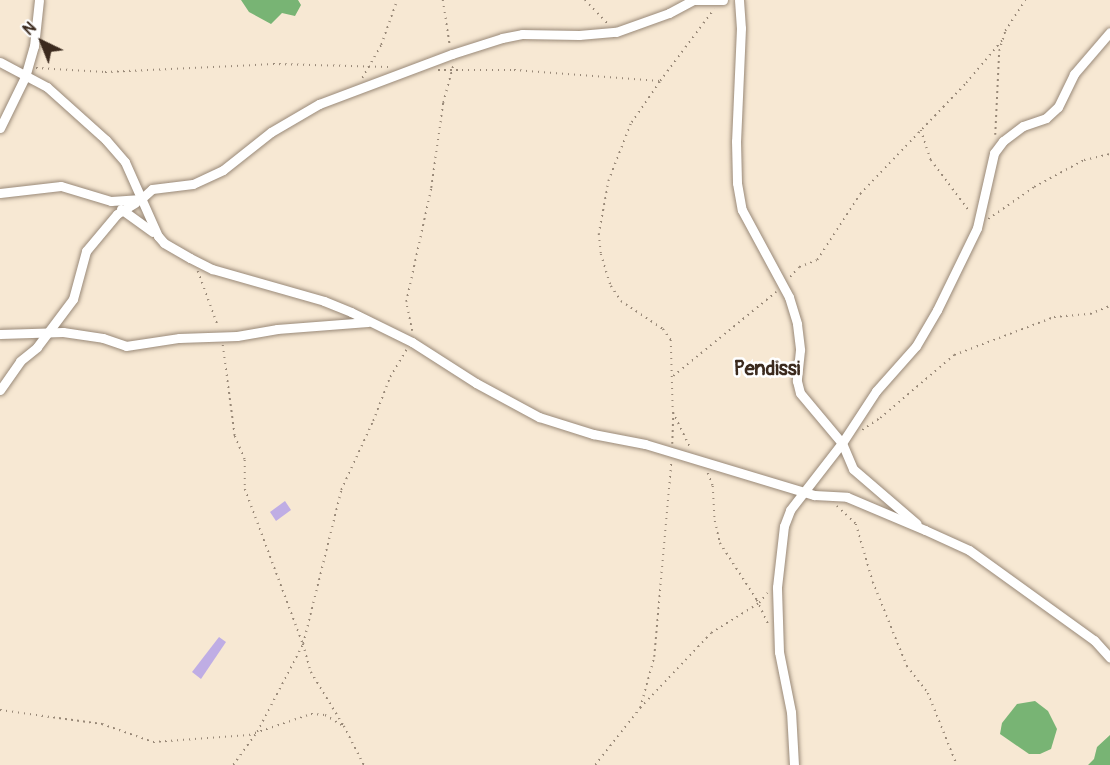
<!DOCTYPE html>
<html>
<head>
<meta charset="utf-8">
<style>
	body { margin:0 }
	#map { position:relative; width:1110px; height:765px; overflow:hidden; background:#f7e8d3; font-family:Pangolin,sans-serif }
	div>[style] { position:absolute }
	.forest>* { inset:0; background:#78b474 }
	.building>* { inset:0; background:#bfade4 }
	.path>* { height:1.5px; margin-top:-0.75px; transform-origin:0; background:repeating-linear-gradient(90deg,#998978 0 1.5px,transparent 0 6px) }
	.roads { filter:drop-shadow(0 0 2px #998978) drop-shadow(0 0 2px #998978) }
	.minor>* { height:9px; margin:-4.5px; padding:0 4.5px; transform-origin:4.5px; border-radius:4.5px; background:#fff }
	span { translate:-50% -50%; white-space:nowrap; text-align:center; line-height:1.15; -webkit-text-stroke:5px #fff; paint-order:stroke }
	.quarter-label { font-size:20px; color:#3b2a1e; font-weight:700 }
	.north { position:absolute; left:12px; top:12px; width:60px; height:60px; -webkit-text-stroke:4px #fff; paint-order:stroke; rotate:317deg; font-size:16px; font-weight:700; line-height:24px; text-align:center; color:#3b2a1e }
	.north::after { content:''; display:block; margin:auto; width:21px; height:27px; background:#3b2a1e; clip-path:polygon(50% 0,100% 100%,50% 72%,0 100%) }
</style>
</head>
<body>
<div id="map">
	<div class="forest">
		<div style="clip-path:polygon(241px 0,298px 0,301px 5px,295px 16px,282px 13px,271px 24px,249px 12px)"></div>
		<div style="clip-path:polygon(1035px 701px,1048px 711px,1057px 729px,1051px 749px,1040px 754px,1029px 754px,1000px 734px,1002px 723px,1017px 704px)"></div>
		<div style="clip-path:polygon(1110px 735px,1110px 765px,1088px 765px,1094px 759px,1097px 747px)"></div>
	</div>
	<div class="building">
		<div style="clip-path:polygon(285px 501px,291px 510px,276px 521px,270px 512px)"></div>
		<div style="clip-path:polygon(219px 637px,226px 642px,201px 679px,192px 672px)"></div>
	</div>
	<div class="path">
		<div style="left:443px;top:0;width:47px;rotate:81.3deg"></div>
		<div style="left:585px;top:0;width:32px;rotate:46deg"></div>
		<div style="left:36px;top:68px;width:69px;rotate:3.3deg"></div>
		<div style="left:105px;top:72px;width:168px;rotate:-2.7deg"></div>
		<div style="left:273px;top:64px;width:115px;rotate:1.5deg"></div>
		<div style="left:438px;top:70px;width:76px"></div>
		<div style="left:514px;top:70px;width:146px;rotate:4.3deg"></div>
		<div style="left:660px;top:81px;width:90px;rotate:-53.1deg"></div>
		<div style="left:362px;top:78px;width:38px;rotate:-60deg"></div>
		<div style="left:381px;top:45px;width:48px;rotate:-70.4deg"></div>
		<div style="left:660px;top:82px;width:51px;rotate:124.6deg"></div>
		<div style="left:631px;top:124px;width:60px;rotate:111.4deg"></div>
		<div style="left:609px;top:180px;width:55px;rotate:100.5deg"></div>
		<div style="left:599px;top:234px;width:20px;rotate:84deg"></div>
		<div style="left:601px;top:254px;width:34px;rotate:73deg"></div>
		<div style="left:611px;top:286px;width:18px;rotate:56deg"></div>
		<div style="left:621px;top:301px;width:50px;rotate:33.7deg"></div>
		<div style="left:663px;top:329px;width:14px;rotate:54deg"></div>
		<div style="left:671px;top:340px;width:72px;rotate:88.4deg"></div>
		<div style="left:673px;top:412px;width:41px;rotate:64.1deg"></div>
		<div style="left:921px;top:130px;width:32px;rotate:72deg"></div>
		<div style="left:931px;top:160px;width:65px;rotate:53.1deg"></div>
		<div style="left:995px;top:135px;width:84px;rotate:-87.3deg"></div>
		<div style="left:999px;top:51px;width:21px;rotate:-73deg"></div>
		<div style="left:1005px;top:31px;width:37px;rotate:-57deg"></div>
		<div style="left:988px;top:219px;width:56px;rotate:-34.8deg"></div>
		<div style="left:1034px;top:187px;width:57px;rotate:-28.4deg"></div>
		<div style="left:1084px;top:160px;width:27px;rotate:-13deg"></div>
		<div style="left:198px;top:271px;width:59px;rotate:70deg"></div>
		<div style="left:790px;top:277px;width:13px;rotate:-48deg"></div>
		<div style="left:799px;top:267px;width:19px;rotate:-21deg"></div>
		<div style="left:817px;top:260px;width:79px;rotate:-56.9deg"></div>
		<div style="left:860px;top:194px;width:153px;rotate:-46.3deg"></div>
		<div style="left:966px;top:83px;width:57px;rotate:-49.9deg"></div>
		<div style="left:412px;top:331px;width:30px;rotate:-102deg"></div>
		<div style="left:406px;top:302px;width:117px;rotate:-77.6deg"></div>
		<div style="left:431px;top:188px;width:86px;rotate:-82deg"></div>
		<div style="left:443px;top:103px;width:39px;rotate:-75deg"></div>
		<div style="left:223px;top:345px;width:92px;rotate:82.5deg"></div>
		<div style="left:235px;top:436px;width:26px;rotate:67deg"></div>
		<div style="left:245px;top:460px;width:29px;rotate:90deg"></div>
		<div style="left:245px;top:489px;width:165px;rotate:69.5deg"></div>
		<div style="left:303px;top:644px;width:29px;rotate:74deg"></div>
		<div style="left:311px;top:672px;width:63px;rotate:58.6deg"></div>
		<div style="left:344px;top:726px;width:44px;rotate:62.9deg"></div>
		<div style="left:673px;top:376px;width:133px;rotate:-39.2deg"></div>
		<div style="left:862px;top:430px;width:22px;rotate:-34deg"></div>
		<div style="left:880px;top:418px;width:97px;rotate:-40.4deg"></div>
		<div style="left:954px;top:355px;width:107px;rotate:-20.8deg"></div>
		<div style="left:1054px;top:317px;width:36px;rotate:-5deg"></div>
		<div style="left:1090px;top:314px;width:22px;rotate:-22deg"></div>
		<div style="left:672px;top:444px;width:31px;rotate:-88deg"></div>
		<div style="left:708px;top:473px;width:14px;rotate:69deg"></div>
		<div style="left:713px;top:486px;width:35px;rotate:87deg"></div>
		<div style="left:715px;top:521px;width:23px;rotate:77deg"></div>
		<div style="left:720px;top:543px;width:68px;rotate:57deg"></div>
		<div style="left:757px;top:600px;width:29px;rotate:65deg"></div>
		<div style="left:837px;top:506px;width:26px;rotate:43deg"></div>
		<div style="left:856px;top:524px;width:60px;rotate:73.7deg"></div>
		<div style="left:873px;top:582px;width:91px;rotate:68deg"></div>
		<div style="left:907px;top:666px;width:34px;rotate:52deg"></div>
		<div style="left:928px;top:693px;width:78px;rotate:68.1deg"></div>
		<div style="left:640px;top:708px;width:53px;rotate:-74.6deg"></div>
		<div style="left:654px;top:657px;width:197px;rotate:-85deg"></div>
		<div style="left:0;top:710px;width:103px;rotate:7.8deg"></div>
		<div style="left:102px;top:724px;width:54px;rotate:19.4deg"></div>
		<div style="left:153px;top:742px;width:96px;rotate:-4.2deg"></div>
		<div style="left:249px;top:735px;width:65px;rotate:-18.7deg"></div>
		<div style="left:311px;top:714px;width:14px;rotate:4deg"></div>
		<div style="left:325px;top:715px;width:21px;rotate:31deg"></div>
		<div style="left:233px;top:765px;width:41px;rotate:-54deg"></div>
		<div style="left:257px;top:732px;width:99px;rotate:-62.4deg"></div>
		<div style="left:303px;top:644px;width:159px;rotate:-76.1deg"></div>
		<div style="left:341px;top:490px;width:76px;rotate:-65.1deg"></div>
		<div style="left:373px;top:421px;width:47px;rotate:-68.9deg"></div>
		<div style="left:390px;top:377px;width:33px;rotate:-59deg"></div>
		<div style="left:595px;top:765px;width:73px;rotate:-51.7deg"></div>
		<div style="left:640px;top:708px;width:103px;rotate:-46.6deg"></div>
		<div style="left:711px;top:633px;width:57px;rotate:-32deg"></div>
		<div style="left:759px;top:603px;width:13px;rotate:-51deg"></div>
	</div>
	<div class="roads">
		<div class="minor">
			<div style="left:739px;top:0;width:28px;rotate:86deg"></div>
			<div style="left:741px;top:28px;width:113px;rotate:92.5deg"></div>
			<div style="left:736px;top:141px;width:42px;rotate:88.6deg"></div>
			<div style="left:737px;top:183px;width:27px;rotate:80deg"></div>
			<div style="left:742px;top:210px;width:99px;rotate:61.6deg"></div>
			<div style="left:789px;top:297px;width:28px;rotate:73deg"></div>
			<div style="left:797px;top:324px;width:26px;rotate:83deg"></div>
			<div style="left:800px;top:350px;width:31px;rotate:96deg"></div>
			<div style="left:797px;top:381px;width:12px;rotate:76deg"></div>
			<div style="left:800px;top:393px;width:65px;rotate:50deg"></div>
			<div style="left:842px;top:443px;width:28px;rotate:67deg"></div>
			<div style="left:853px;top:469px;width:84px;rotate:40.7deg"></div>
			<div style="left:0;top:62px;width:53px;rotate:28deg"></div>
			<div style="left:47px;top:87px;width:79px;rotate:41.9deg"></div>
			<div style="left:106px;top:140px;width:29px;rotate:49deg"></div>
			<div style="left:125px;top:162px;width:81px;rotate:66deg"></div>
			<div style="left:158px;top:236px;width:9px;rotate:49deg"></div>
			<div style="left:164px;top:243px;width:30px;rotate:30deg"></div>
			<div style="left:190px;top:258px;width:25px;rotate:27deg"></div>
			<div style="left:212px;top:269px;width:116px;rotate:15.9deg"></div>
			<div style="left:324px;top:301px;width:29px;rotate:22deg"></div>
			<div style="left:351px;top:312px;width:68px;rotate:26.2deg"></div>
			<div style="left:412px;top:342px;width:76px;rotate:32.6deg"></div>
			<div style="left:476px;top:383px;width:72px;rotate:28.4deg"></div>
			<div style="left:539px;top:417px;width:57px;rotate:17.5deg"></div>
			<div style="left:593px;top:434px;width:53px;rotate:10.9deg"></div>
			<div style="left:645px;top:444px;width:177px;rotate:16.8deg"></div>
			<div style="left:814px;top:495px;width:33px;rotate:3deg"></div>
			<div style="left:847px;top:497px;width:85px;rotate:22.9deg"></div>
			<div style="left:925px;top:530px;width:48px;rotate:24.4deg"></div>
			<div style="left:969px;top:550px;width:154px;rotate:35.8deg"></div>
			<div style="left:1094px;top:640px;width:24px;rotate:48deg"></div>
			<div style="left:0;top:128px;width:57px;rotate:-63.9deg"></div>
			<div style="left:25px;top:77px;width:32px;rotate:-74deg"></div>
			<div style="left:34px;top:46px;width:46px;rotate:-83.8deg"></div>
			<div style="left:0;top:193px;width:61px;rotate:-6.5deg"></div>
			<div style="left:61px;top:186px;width:52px;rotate:16.7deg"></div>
			<div style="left:111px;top:201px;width:30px;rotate:-4deg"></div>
			<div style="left:141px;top:199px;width:15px;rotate:-42deg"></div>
			<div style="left:152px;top:189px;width:41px;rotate:-7deg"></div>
			<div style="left:193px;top:184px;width:33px;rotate:-25deg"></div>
			<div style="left:223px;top:170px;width:61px;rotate:-38.4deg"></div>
			<div style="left:271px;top:132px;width:56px;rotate:-30.3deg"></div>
			<div style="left:319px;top:104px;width:142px;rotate:-20.6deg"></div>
			<div style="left:452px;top:54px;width:52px;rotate:-17.7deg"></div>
			<div style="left:502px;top:38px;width:20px;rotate:-11deg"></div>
			<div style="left:522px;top:34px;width:57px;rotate:1deg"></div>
			<div style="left:579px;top:35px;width:37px;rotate:-5deg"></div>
			<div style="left:616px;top:32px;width:56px;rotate:-19.7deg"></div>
			<div style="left:669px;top:13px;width:27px;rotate:-28deg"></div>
			<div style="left:693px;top:0;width:30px"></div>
			<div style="left:121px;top:209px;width:39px;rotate:36deg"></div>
			<div style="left:0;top:334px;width:63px;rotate:-1.8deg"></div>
			<div style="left:63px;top:332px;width:40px;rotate:8.5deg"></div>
			<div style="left:103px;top:338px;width:24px;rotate:19deg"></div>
			<div style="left:126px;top:346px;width:54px;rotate:-8.6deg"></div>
			<div style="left:179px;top:338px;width:58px;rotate:-2deg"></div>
			<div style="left:237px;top:336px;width:41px;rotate:-9.9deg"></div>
			<div style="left:277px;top:329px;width:91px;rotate:-4.4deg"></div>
			<div style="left:0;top:390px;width:35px;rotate:-55deg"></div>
			<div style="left:20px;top:361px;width:22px;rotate:-39deg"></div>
			<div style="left:37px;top:347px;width:60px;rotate:-53.1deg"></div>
			<div style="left:73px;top:299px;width:50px;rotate:-74.8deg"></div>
			<div style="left:86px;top:251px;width:48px;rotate:-50deg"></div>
			<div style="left:117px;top:214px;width:22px;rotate:-32deg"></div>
			<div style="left:794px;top:765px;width:53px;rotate:-93.2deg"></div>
			<div style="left:791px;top:712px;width:61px;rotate:-101.3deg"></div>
			<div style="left:779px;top:652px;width:65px;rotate:-91.8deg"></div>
			<div style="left:777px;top:587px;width:61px;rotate:-83.5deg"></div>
			<div style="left:784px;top:526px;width:17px;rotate:-69deg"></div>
			<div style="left:790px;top:510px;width:85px;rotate:-52.2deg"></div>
			<div style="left:842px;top:443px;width:62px;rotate:-56.8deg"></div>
			<div style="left:876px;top:391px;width:60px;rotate:-48.4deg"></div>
			<div style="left:916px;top:346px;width:42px;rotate:-59.7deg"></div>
			<div style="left:937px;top:310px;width:91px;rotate:-64deg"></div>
			<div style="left:977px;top:228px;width:77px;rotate:-77.2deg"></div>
			<div style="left:994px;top:153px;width:15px;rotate:-53deg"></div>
			<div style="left:1003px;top:141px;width:25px;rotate:-37deg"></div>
			<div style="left:1023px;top:126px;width:24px;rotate:-19deg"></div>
			<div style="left:1046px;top:118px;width:16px;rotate:-43deg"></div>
			<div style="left:1058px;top:107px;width:37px;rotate:-64deg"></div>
			<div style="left:1074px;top:74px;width:55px;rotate:-49.4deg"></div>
		</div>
	</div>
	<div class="quarter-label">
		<span style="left:767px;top:368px">Pendissi</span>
	</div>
	<div class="north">N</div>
</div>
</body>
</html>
